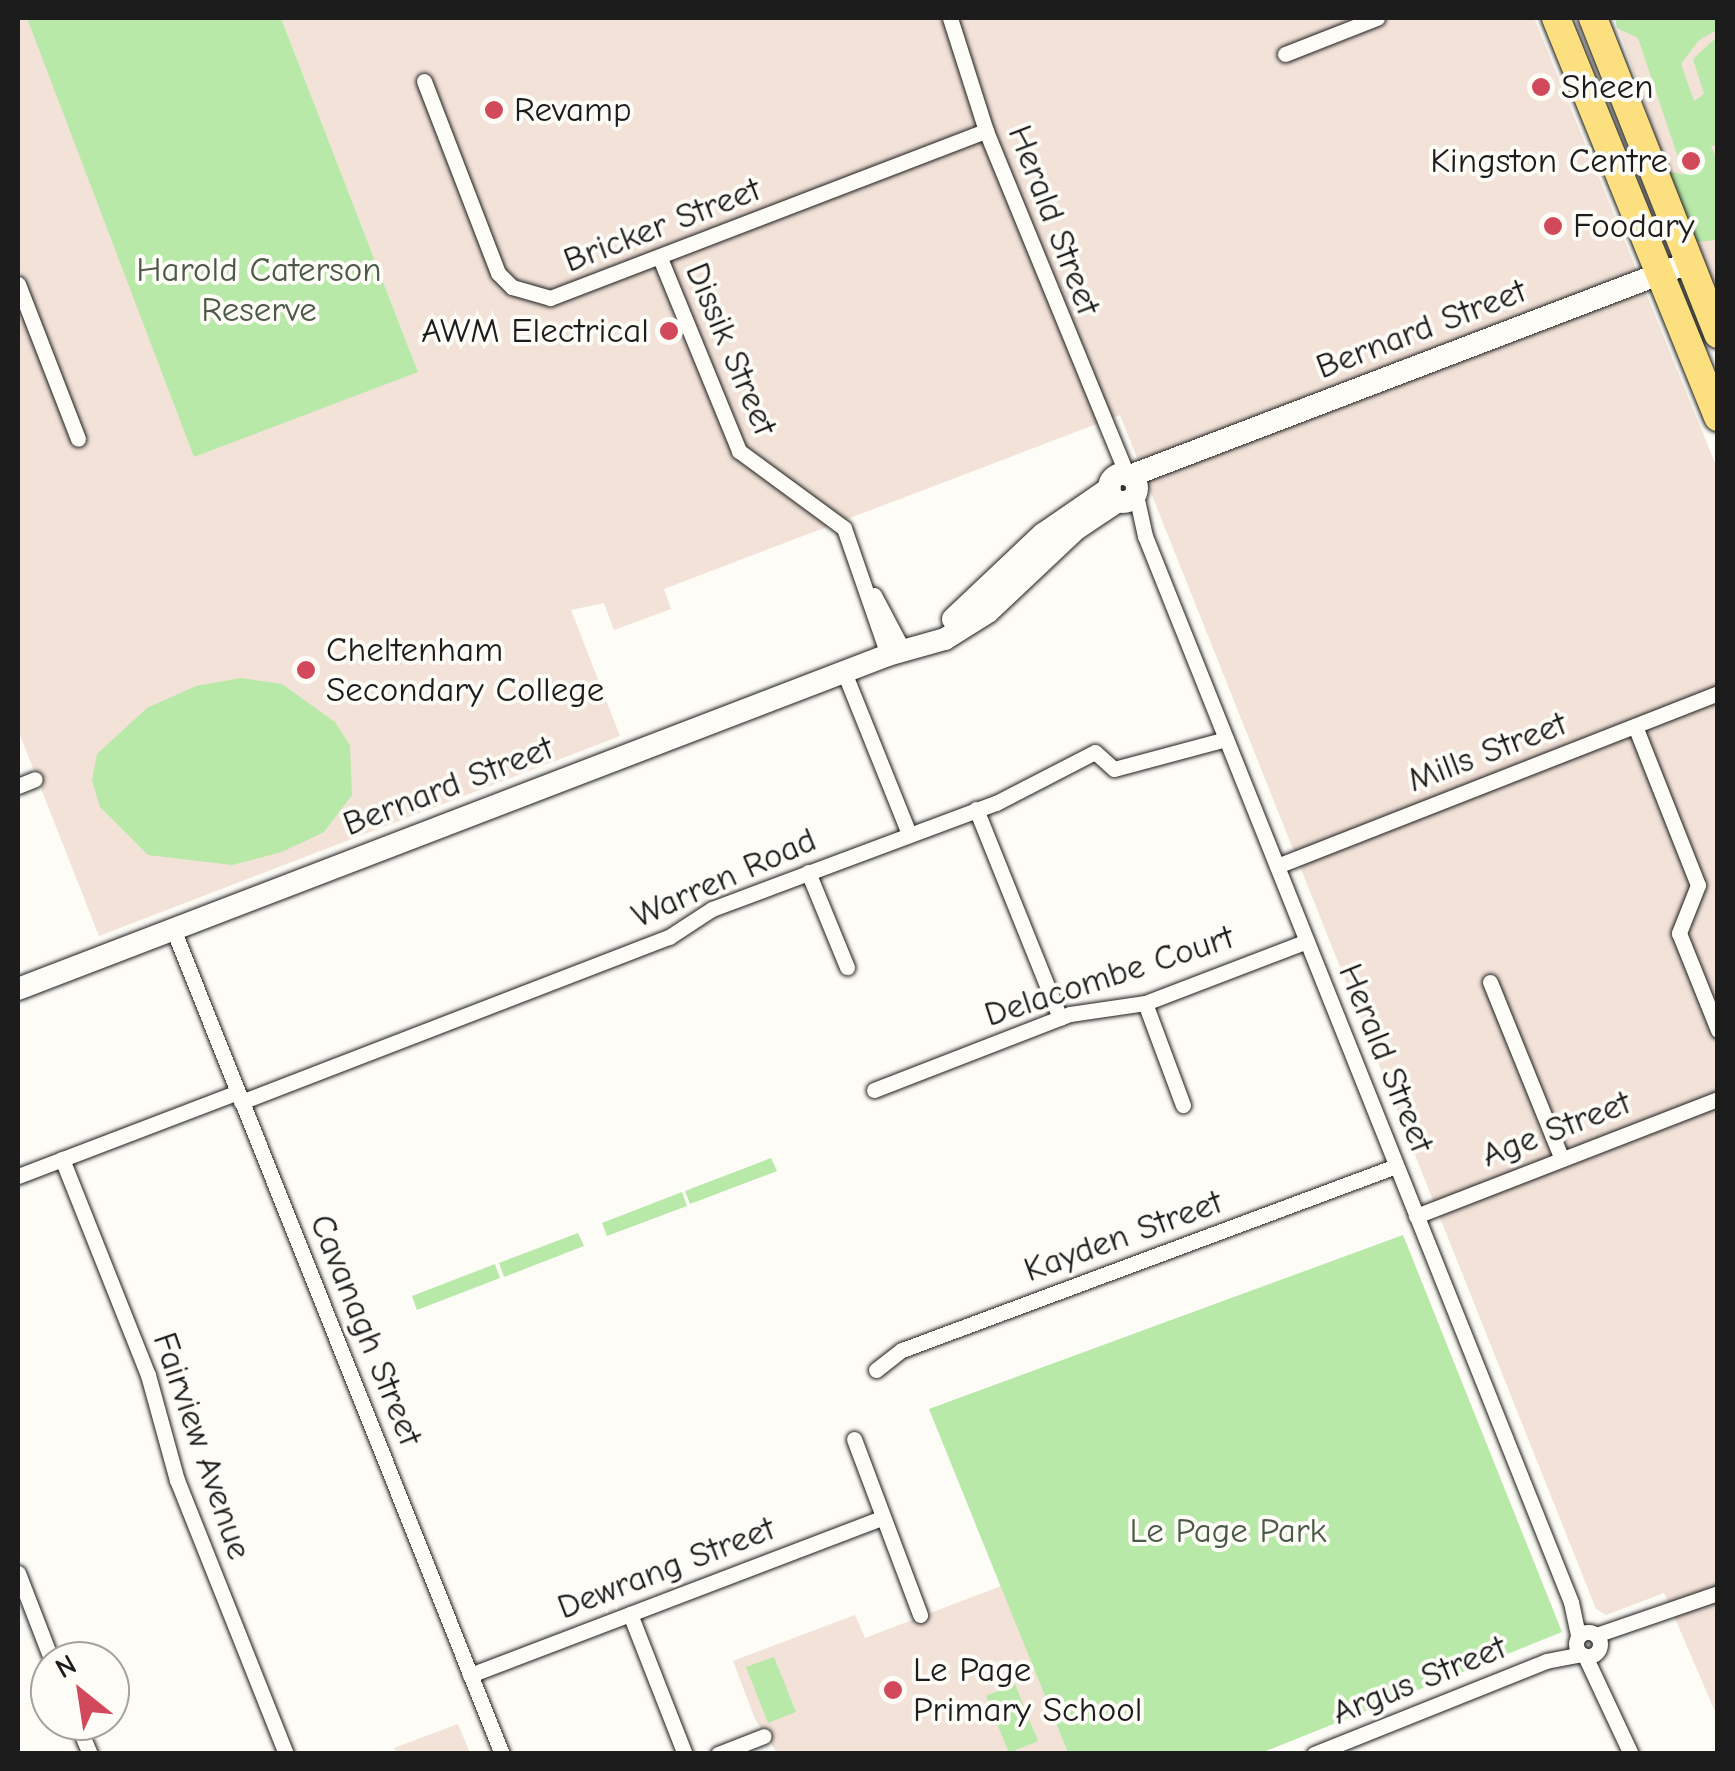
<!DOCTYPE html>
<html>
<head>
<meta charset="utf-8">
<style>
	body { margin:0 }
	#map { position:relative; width:1735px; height:1771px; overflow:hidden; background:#fdfcf7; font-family:"Comic Neue",sans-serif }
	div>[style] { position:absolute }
	.built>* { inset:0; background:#f2e2d8 }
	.green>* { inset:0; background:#b8e9a9 }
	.roads { filter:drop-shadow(0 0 2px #1c1c1c) drop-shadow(0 0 2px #1c1c1c) }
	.street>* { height:15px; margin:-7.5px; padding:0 7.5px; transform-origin:7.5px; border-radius:7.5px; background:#fdfcf7 }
	.street>.ring { margin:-7.5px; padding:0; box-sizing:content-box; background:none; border:15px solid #fdfcf7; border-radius:50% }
	.secondary>* { height:22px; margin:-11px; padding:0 11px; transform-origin:11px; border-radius:11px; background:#fdfcf7 }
	.secondary>.ring { margin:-11px; padding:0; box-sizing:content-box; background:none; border:22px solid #fdfcf7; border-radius:50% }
	.highway>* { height:28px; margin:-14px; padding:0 14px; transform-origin:14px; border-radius:14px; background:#fce080 }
	.dots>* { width:28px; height:28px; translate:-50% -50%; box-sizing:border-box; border:5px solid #fdfcf7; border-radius:50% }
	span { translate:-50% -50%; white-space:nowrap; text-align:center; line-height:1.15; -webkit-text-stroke:8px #fdfcf7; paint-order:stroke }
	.poi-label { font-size:35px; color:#1c1c1c }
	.left { translate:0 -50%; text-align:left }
	.right { translate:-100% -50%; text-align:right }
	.street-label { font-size:35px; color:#1c1c1c }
	.park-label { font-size:35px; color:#4b5a46 }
	.frame { position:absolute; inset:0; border:20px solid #1c1c1c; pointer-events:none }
	.north { position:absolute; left:30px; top:1641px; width:100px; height:100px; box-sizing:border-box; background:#fdfcf7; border:2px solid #a3a29f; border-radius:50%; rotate:330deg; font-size:28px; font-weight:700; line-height:40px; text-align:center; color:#1c1c1c }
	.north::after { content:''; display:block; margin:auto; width:35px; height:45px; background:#d1495b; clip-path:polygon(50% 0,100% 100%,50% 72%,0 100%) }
</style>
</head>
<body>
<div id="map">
	<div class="built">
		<div style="clip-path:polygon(18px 18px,27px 18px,418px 372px,281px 18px,1534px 18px,1717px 468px,1717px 1716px,1664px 1593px,1606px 1615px,1596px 1609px,1120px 415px,664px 589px,671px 609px,614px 630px,604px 603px,571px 610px,620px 736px,99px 936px,18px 730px)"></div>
		<div style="clip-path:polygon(1615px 18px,1717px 18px,1717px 292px,1661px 152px)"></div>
		<div style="clip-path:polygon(1001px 1586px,1068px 1753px,777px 1753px,755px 1719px,733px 1661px,855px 1615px,865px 1638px)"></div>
		<div style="clip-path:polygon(458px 1724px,470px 1753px,397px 1753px,394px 1748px)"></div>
	</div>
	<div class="green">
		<div style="clip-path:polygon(27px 18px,281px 18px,418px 372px,194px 457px)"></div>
		<div style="clip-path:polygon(1615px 18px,1717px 18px,1717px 30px,1699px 40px,1681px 64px,1694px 101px,1704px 94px,1693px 59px,1717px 37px,1717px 145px,1711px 146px,1717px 161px,1717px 240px,1697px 242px,1669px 171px,1684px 175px,1638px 38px,1617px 28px)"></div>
		<div style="clip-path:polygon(241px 678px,282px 684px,335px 722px,350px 745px,352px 795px,324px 832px,282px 852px,232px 865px,148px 855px,100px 807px,92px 780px,97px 754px,147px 708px,196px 686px)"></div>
		<div style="clip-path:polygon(771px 1158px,777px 1171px,690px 1204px,685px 1191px)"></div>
		<div style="clip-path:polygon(682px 1192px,687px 1206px,607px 1236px,602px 1223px)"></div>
		<div style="clip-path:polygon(578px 1233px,584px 1246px,504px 1277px,499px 1263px)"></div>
		<div style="clip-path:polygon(1403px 1235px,1562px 1632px,1261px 1753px,1068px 1753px,929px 1409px)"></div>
		<div style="clip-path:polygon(495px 1264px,500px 1278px,417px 1310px,412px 1296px)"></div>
		<div style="clip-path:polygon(774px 1657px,796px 1712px,768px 1723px,746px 1667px)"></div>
		<div style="clip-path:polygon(1015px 1684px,1038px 1741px,1009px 1753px,986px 1696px)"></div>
	</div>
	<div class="roads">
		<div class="street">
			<div style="left:950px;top:18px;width:119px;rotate:72.3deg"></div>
			<div style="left:986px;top:131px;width:372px;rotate:67.7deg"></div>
			<div style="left:1285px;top:54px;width:99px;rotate:-21.4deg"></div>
			<div style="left:424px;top:81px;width:206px;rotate:68.9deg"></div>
			<div style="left:498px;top:273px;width:20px;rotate:45deg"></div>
			<div style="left:512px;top:287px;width:40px;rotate:16deg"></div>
			<div style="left:550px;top:298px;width:467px;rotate:-21deg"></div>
			<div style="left:660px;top:258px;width:209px;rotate:67.7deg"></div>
			<div style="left:739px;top:451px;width:130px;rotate:36.3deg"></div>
			<div style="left:844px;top:528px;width:134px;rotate:70.9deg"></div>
			<div style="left:18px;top:284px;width:166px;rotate:68.8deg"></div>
			<div style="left:1136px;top:495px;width:42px;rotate:77.6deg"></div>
			<div style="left:1145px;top:536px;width:1148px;rotate:68.22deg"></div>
			<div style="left:1571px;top:1602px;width:35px;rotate:78deg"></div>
			<div style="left:874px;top:595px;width:62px;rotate:62.2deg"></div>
			<div style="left:844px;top:672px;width:175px;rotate:68.1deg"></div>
			<div style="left:1635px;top:726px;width:171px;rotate:68.4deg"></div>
			<div style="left:1698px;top:885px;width:52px;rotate:111.6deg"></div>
			<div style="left:1679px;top:933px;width:105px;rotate:68.1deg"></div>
			<div style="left:18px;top:786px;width:18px;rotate:-22deg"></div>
			<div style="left:976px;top:809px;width:225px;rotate:68.1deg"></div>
			<div style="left:1277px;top:866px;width:474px;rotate:-21.4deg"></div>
			<div style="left:808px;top:872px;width:103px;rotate:67.7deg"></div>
			<div style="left:173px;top:929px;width:888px;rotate:68.26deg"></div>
			<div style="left:1490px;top:982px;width:191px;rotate:67.9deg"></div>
			<div style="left:1145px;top:1003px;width:109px;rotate:69.6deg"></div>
			<div style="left:874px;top:1090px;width:210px;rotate:-21.2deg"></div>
			<div style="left:1070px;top:1014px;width:76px;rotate:-8.3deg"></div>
			<div style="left:1145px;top:1003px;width:173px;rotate:-20.9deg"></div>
			<div style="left:241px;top:1102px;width:459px;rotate:-21.1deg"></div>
			<div style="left:669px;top:937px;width:51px;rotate:-33.1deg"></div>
			<div style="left:712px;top:909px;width:303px;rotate:-20.5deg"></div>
			<div style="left:996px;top:803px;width:111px;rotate:-27.3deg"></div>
			<div style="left:1095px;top:752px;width:25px;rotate:42deg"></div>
			<div style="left:1114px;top:769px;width:116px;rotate:-15deg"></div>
			<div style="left:62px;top:1159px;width:232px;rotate:68.3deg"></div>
			<div style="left:148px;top:1375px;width:109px;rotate:74.6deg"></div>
			<div style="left:177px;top:1480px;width:295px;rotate:68.3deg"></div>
			<div style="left:18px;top:1176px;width:235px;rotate:-20.9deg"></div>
			<div style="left:1416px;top:1216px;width:324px;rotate:-21.2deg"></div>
			<div style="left:876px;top:1370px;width:33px;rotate:-38deg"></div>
			<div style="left:902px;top:1350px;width:527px;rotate:-20.43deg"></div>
			<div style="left:854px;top:1439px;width:188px;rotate:69.4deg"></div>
			<div style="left:18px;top:1573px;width:94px;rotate:68.9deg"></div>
			<div style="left:630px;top:1614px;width:150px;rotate:68.6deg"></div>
			<div class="ring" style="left:1576px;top:1632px;width:9px;height:9px"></div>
			<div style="left:1596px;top:1635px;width:129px;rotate:-19deg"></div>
			<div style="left:1585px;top:1656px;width:108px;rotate:64.9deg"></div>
			<div style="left:470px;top:1675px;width:442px;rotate:-20.9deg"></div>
			<div style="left:76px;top:1721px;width:36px;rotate:67deg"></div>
			<div style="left:718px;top:1754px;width:49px;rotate:-21.4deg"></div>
			<div style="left:1314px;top:1754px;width:250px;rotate:-21.8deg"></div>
			<div style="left:1546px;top:1661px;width:36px;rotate:-11deg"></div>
		</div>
		<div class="secondary">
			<div class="ring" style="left:1109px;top:474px;width:6px;height:6px"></div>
			<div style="left:1130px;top:476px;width:597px;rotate:-20.89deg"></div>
			<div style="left:953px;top:619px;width:124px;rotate:-43.4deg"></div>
			<div style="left:1043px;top:534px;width:81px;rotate:-34.5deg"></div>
			<div style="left:18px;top:989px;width:932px;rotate:-21deg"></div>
			<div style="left:888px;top:655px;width:59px;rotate:-15.7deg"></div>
			<div style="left:945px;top:639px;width:51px;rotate:-32.1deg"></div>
			<div style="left:988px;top:612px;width:121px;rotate:-43.3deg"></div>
			<div style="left:1076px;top:529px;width:50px;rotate:-33.7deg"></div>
		</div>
		<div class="highway">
			<div style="left:1556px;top:18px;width:431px;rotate:67.9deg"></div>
			<div style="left:1593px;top:18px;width:340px;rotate:68.4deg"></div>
		</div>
	</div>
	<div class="dots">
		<div style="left:1541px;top:87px;background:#d1495b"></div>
		<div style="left:494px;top:110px;background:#d1495b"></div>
		<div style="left:1691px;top:161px;background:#d1495b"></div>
		<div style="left:1553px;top:226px;background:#d1495b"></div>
		<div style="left:669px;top:331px;background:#d1495b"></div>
		<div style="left:306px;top:670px;background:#d1495b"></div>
		<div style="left:893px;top:1690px;background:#d1495b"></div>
	</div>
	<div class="poi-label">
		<span class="left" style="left:1561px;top:87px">Sheen</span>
		<span class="left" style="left:514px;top:110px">Revamp</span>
		<span class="right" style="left:1668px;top:161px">Kingston Centre</span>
		<span class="left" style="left:1573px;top:226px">Foodary</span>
		<span class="right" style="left:649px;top:331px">AWM Electrical</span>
		<span class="left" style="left:326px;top:670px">Cheltenham<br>Secondary College</span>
		<span class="left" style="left:913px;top:1690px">Le Page<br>Primary School</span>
	</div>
	<div class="street-label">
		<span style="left:1054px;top:220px;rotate:69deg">Herald Street</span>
		<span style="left:662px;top:225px;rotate:-21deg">Bricker Street</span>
		<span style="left:1421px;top:329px;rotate:-21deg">Bernard Street</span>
		<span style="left:731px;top:349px;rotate:67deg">Dissik Street</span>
		<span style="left:1487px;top:752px;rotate:-21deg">Mills Street</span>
		<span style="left:448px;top:786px;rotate:-21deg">Bernard Street</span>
		<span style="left:724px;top:878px;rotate:-24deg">Warren Road</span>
		<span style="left:1109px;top:976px;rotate:-18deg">Delacombe Court</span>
		<span style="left:1386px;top:1058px;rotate:68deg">Herald Street</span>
		<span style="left:1556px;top:1129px;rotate:-21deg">Age Street</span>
		<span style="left:1123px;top:1236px;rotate:-20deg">Kayden Street</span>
		<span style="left:366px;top:1330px;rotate:68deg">Cavanagh Street</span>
		<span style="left:202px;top:1446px;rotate:71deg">Fairview Avenue</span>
		<span style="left:666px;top:1568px;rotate:-21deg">Dewrang Street</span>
		<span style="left:1419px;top:1680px;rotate:-22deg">Argus Street</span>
	</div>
	<div class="park-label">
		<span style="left:259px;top:290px">Harold Caterson<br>Reserve</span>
		<span style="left:1228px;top:1531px">Le Page Park</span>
	</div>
	<div class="frame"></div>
	<div class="north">N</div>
</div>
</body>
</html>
